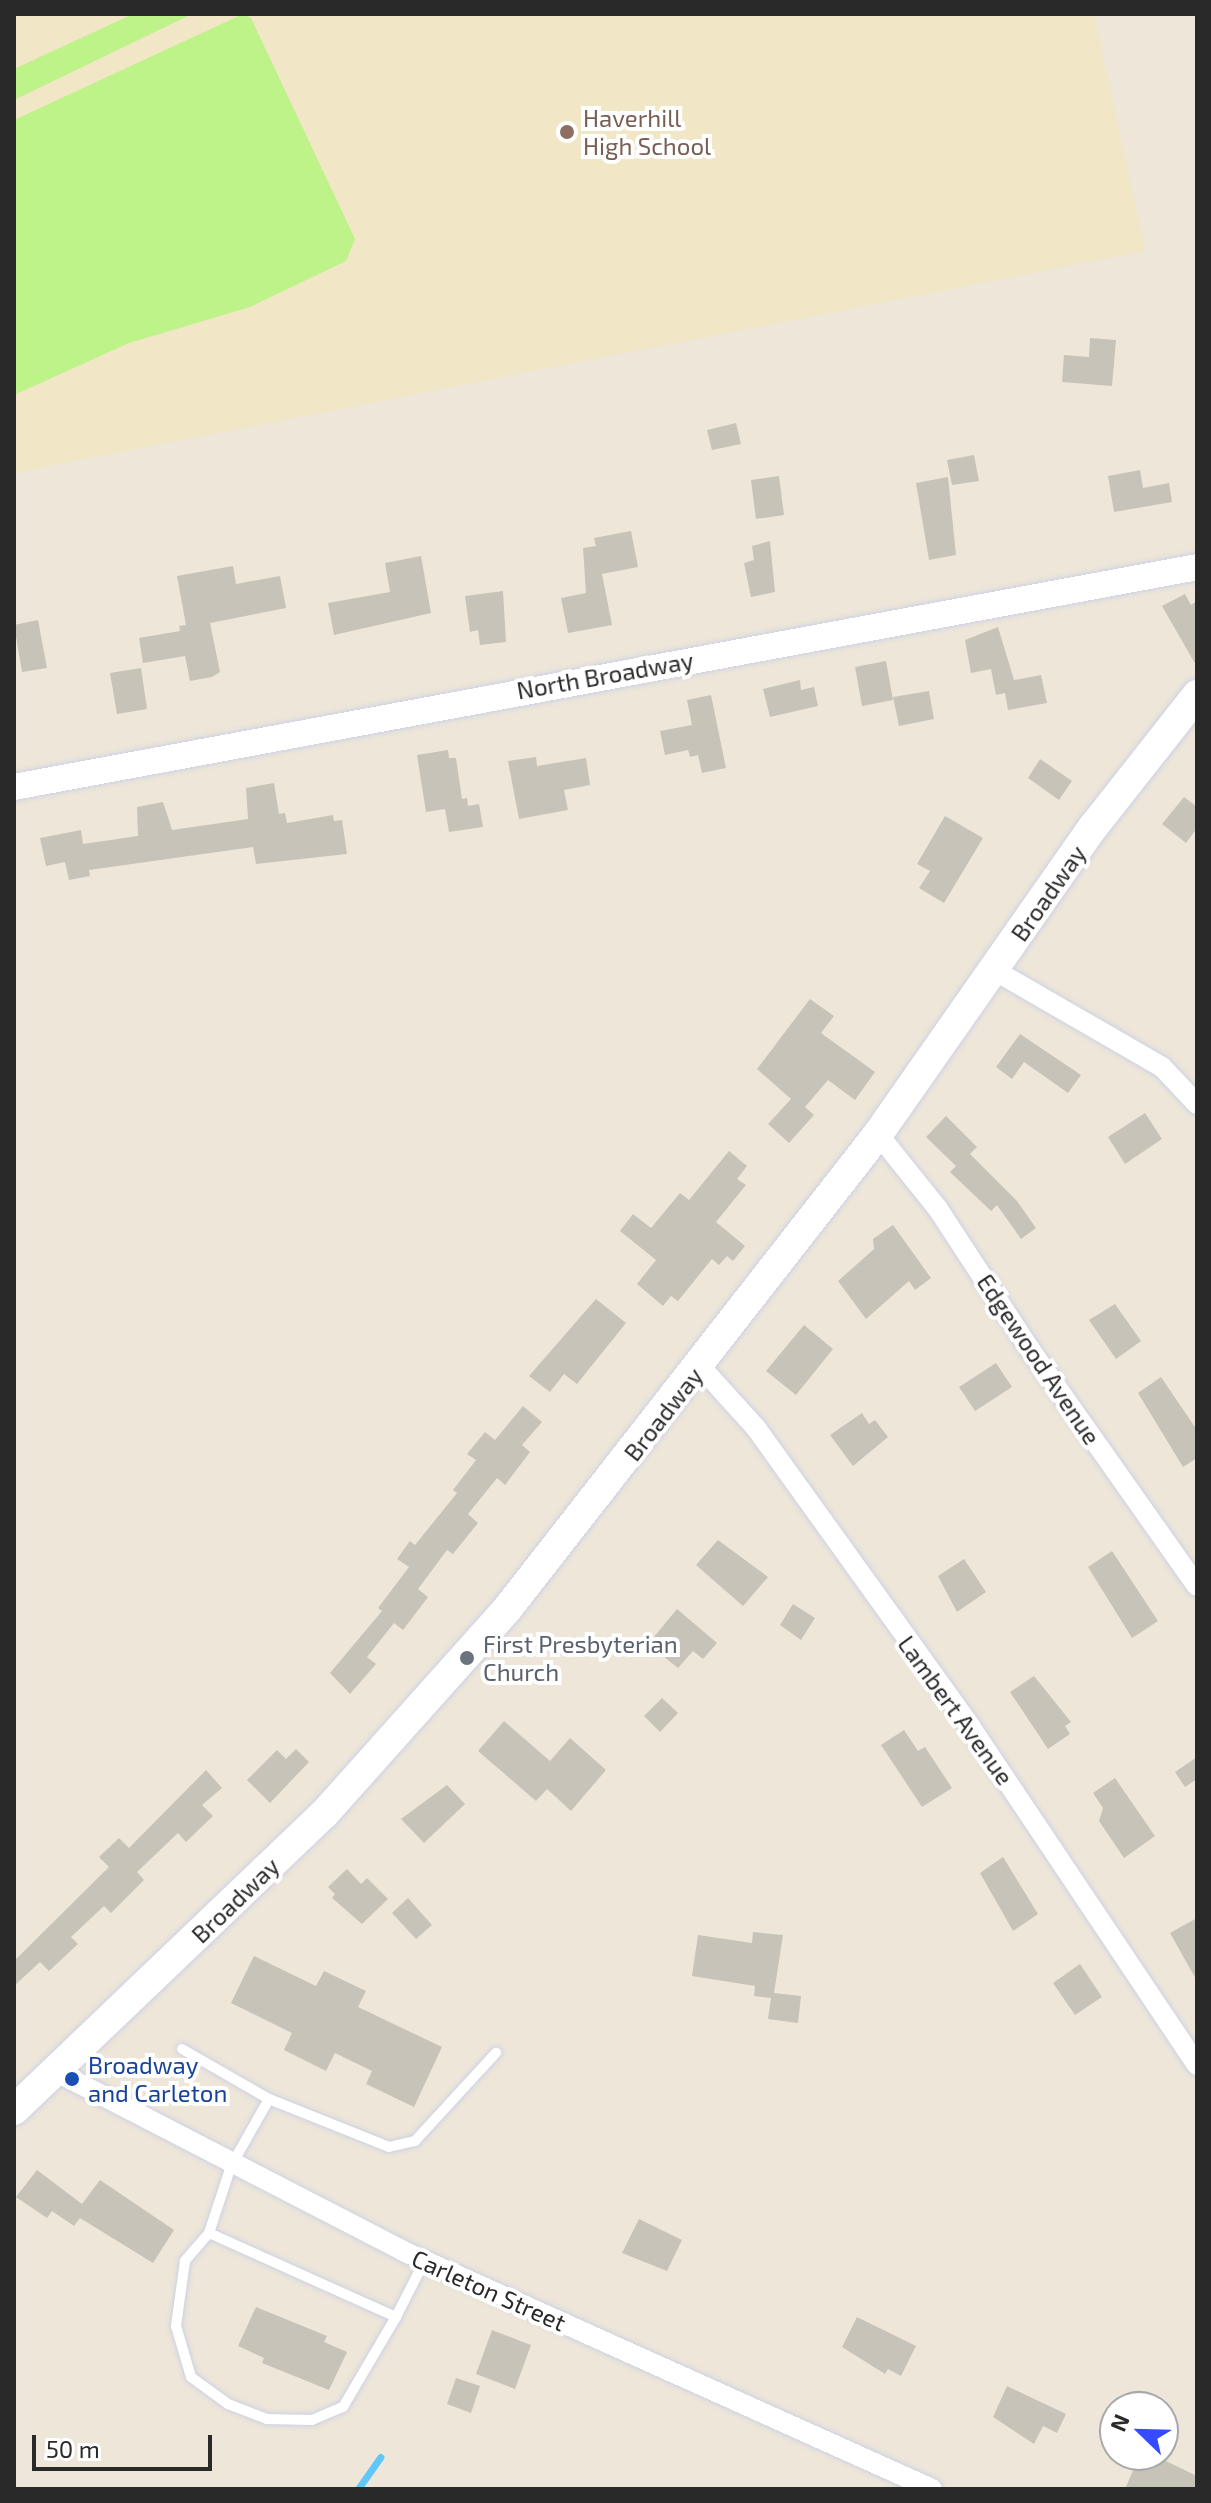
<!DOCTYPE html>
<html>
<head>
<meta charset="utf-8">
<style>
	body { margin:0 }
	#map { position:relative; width:1211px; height:2503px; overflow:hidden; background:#ede6d9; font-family:"Exo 2",sans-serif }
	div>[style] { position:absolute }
	.education>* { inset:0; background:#f1e6c6 }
	.pitch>* { inset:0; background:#bef389 }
	.stream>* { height:7px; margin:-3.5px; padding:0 3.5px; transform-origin:3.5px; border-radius:3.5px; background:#60c7fb }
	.building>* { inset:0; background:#c8c3b9 }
	.roads { filter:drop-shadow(0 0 2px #ced1e4) drop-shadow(0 0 2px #ced1e4) }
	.service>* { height:10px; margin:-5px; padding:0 5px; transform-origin:5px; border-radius:5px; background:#fff }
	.minor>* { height:20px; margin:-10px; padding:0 10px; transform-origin:10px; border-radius:10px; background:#fff }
	.tertiary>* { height:26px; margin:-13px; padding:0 13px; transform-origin:13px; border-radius:13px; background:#fff }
	.secondary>* { height:30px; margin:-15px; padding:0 15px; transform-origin:15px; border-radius:15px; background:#fff }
	.dots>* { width:22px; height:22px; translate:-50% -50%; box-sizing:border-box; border:4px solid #fff; border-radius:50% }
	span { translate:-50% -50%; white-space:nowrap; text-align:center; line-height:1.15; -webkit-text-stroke:8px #fff; paint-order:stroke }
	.education-label { font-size:24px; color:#785e54 }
	.left { translate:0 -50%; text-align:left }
	.street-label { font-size:24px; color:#292929 }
	.worship-label { font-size:24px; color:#5b616d }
	.transit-label { font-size:24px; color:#164399 }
	.frame { position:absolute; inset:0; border:16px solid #292929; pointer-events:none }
	.north { position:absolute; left:1099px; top:2391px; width:80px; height:80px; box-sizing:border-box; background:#fff; border:2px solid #a9a9a9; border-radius:50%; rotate:293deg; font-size:22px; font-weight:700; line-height:32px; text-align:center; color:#292929 }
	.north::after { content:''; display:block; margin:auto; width:28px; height:36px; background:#344bff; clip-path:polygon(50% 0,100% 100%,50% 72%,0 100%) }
	.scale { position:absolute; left:32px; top:2435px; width:180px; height:36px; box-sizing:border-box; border:4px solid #292929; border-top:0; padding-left:10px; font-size:24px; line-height:28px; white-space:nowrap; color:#292929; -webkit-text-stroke:6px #fff; paint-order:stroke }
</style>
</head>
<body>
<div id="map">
	<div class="education">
		<div style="clip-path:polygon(14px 14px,1094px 14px,1145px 251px,14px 473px)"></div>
	</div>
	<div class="pitch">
		<div style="clip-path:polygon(133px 14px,192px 14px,14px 100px,14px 69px)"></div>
		<div style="clip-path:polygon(243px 14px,251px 18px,355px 239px,346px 261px,250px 307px,129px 343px,14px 395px,14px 120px)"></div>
	</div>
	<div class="stream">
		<div style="left:358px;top:2489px;width:39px;rotate:-55deg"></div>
	</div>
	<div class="building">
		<div style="clip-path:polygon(1090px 338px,1116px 340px,1112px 386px,1062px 382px,1064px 355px,1089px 357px)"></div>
		<div style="clip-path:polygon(736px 423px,741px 444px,712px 450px,707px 430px)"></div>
		<div style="clip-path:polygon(974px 455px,979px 481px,952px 485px,947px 460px)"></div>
		<div style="clip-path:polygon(1140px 470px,1143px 488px,1169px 483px,1172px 502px,1114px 512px,1108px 476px)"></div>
		<div style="clip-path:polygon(779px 476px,784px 515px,756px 519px,751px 480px)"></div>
		<div style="clip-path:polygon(948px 477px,956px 555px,929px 560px,916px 483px)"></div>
		<div style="clip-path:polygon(631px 531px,638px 567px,602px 574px,612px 625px,568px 633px,561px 598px,586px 593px,583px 548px,596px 546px,594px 538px)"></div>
		<div style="clip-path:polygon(770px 541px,775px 592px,751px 597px,744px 563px,754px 560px,752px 546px)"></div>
		<div style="clip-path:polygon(421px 556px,431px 613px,334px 635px,328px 603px,390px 592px,385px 563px)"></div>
		<div style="clip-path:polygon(233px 566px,236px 584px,280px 576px,286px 608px,210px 623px,220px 672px,212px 677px,190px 681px,185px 656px,143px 663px,139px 638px,180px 631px,179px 626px,186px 625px,177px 576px)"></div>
		<div style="clip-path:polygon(503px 591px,506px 642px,480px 645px,478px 630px,470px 632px,465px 596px)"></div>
		<div style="clip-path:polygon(1185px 594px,1191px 605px,1197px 601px,1197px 667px,1162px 606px)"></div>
		<div style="clip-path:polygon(38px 620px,47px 668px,22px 672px,14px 625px)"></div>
		<div style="clip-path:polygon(998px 627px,1014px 680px,1041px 675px,1047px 703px,1008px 710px,1005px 693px,996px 695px,991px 669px,971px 673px,965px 640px)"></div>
		<div style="clip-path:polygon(886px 661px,893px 700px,862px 706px,855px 667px)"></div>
		<div style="clip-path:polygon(141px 668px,147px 709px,117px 714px,110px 673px)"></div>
		<div style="clip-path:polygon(800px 680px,801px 690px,814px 687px,818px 706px,770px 717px,763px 689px)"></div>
		<div style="clip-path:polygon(929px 691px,934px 719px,899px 726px,893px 697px)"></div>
		<div style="clip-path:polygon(711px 695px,726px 768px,702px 773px,698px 755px,690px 757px,688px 750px,665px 755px,660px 731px,692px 725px,687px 700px)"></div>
		<div style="clip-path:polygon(448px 750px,449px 758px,456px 758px,462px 799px,467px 798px,468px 806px,479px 804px,483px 827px,449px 832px,445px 809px,426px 812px,417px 755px)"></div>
		<div style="clip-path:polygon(536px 757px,537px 766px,586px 758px,590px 785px,564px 790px,568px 810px,519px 819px,508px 761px)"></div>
		<div style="clip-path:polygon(1040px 759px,1072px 781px,1059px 800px,1028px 778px)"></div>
		<div style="clip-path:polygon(274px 783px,279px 814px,285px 813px,287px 823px,333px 815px,334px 821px,342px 820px,347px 854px,256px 864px,253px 847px,89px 870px,90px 876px,69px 880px,65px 862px,46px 866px,40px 838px,81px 830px,83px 844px,138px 836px,137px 807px,163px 802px,172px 830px,248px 819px,246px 788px)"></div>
		<div style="clip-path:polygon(1184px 797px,1197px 807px,1197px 828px,1186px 843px,1162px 824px)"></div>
		<div style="clip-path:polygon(945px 816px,983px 838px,944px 903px,919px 888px,930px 871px,917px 864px)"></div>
		<div style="clip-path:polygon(810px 999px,834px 1016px,821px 1033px,875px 1072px,855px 1100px,828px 1080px,805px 1107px,814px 1115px,789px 1143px,768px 1124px,791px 1099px,757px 1069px)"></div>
		<div style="clip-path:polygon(1020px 1034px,1081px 1075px,1068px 1093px,1024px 1062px,1012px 1079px,996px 1067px)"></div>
		<div style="clip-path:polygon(1145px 1113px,1162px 1139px,1125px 1164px,1108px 1137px)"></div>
		<div style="clip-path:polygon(946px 1116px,977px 1147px,970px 1154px,1017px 1201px,1036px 1228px,1021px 1239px,997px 1205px,991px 1211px,950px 1172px,956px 1166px,926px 1137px)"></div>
		<div style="clip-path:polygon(729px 1151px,747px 1166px,737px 1179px,746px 1185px,716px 1222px,745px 1246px,733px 1261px,727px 1256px,719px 1265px,712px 1259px,678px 1301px,671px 1296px,663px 1306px,637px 1284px,656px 1260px,620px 1231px,633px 1214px,651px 1228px,680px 1193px,689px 1200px)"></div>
		<div style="clip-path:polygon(893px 1225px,931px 1278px,915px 1290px,909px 1281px,866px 1319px,838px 1281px,874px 1249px,873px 1239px)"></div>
		<div style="clip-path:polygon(596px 1299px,626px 1323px,577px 1384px,564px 1374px,550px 1392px,529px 1376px)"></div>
		<div style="clip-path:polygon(1115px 1304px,1141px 1341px,1116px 1359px,1089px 1320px)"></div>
		<div style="clip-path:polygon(804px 1325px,833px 1349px,796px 1395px,766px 1371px)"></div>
		<div style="clip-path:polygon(996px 1363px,1012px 1387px,975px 1411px,959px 1387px)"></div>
		<div style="clip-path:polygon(1161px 1377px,1197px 1430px,1197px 1458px,1183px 1467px,1138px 1393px)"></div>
		<div style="clip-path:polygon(523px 1406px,542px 1422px,522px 1445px,530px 1452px,505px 1485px,497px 1478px,468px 1514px,478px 1523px,453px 1554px,447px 1550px,418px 1589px,428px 1597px,403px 1630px,394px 1623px,367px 1657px,376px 1664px,350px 1694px,330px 1673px,382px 1611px,378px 1608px,409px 1567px,397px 1559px,410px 1541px,415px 1545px,457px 1493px,453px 1490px,476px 1460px,467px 1454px,485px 1432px,495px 1440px)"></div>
		<div style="clip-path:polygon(862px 1413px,869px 1424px,875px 1420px,888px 1437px,853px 1466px,830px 1435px)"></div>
		<div style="clip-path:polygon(718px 1540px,768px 1577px,743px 1606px,696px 1565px)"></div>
		<div style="clip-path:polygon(1112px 1551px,1158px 1621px,1132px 1638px,1088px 1567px)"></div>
		<div style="clip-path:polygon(964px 1559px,986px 1592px,957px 1612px,938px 1576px)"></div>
		<div style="clip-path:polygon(793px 1604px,815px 1618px,801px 1640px,780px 1625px)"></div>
		<div style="clip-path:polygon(677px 1609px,717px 1643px,703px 1659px,693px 1651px,678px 1668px,648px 1644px)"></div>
		<div style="clip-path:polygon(1034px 1676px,1071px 1722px,1065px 1726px,1070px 1734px,1048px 1749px,1010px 1692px)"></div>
		<div style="clip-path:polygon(662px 1698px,678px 1713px,660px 1732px,644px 1716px)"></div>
		<div style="clip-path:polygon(504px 1721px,550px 1761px,570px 1738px,606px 1770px,571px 1811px,547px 1789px,536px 1801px,478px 1751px)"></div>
		<div style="clip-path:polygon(904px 1730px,918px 1751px,925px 1747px,952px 1788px,922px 1807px,881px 1745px)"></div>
		<div style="clip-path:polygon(296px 1749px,309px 1762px,270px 1803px,247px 1780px,277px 1750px,286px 1759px)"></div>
		<div style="clip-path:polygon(1197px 1757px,1197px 1779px,1185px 1787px,1175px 1772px)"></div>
		<div style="clip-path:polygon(206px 1770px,222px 1788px,202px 1805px,213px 1816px,186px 1842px,178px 1833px,137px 1872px,144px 1880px,111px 1913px,104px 1906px,71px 1937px,78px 1944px,49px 1971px,40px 1962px,14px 1986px,14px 1961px,109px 1867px,99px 1857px,119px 1838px,129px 1848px)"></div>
		<div style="clip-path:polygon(1115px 1778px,1155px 1836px,1124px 1858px,1099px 1821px,1103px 1808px,1093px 1793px)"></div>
		<div style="clip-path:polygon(447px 1785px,465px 1804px,424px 1843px,401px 1819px)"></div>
		<div style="clip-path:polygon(1003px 1857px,1038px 1914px,1013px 1931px,980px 1873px)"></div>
		<div style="clip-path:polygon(347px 1869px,361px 1884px,367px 1878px,388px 1899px,362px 1924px,332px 1898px,335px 1894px,328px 1887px)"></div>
		<div style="clip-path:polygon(408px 1898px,432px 1925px,416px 1939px,392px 1913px)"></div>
		<div style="clip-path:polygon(1197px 1918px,1197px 1981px,1170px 1933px)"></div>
		<div style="clip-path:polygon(753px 1932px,783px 1935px,774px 1993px,801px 1996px,798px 2023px,768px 2019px,771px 1998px,754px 1996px,755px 1986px,692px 1976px,698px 1935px,752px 1943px)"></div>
		<div style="clip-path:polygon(254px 1956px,316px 1986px,324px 1971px,366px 1991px,358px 2007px,442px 2047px,414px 2107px,366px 2084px,372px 2071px,335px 2053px,326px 2071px,284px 2050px,292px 2033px,231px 2003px)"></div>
		<div style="clip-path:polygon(1080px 1964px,1102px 1997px,1075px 2015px,1053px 1983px)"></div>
		<div style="clip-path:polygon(37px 2170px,82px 2204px,100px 2180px,174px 2230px,153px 2263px,80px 2218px,74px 2226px,52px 2211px,47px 2218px,16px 2197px)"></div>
		<div style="clip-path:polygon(639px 2219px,682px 2240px,667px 2271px,622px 2253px)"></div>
		<div style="clip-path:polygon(256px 2307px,327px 2336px,324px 2342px,347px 2352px,329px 2390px,262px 2363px,264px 2358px,238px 2346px)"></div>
		<div style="clip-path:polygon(857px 2317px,916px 2346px,901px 2376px,888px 2369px,885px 2374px,842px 2347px)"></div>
		<div style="clip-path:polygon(492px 2330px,531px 2345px,515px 2389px,476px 2374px)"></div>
		<div style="clip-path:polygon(456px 2378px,480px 2386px,471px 2413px,447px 2404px)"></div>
		<div style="clip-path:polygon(1007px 2386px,1066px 2414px,1057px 2433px,1043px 2426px,1034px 2444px,993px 2417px)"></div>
		<div style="clip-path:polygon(1140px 2455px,1168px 2455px,1166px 2461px,1197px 2476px,1197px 2489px,1125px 2489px)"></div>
	</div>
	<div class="roads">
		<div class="service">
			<div style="left:182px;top:2049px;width:100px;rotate:29.9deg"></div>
			<div style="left:209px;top:2233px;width:37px;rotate:131deg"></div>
			<div style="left:185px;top:2261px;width:66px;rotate:97.9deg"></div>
			<div style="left:176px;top:2326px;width:53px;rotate:73.6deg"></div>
			<div style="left:191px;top:2377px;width:46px;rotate:36.1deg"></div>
			<div style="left:228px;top:2404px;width:42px;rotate:21deg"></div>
			<div style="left:267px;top:2419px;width:45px;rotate:1.3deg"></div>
			<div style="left:312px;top:2420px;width:34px;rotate:-23deg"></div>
			<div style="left:343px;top:2407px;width:104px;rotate:-59.5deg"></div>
			<div style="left:425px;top:2260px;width:64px;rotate:117deg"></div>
			<div style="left:396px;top:2317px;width:205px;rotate:-155.8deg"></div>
			<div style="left:209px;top:2233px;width:71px;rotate:-71.8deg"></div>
			<div style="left:231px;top:2166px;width:77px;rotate:-60.4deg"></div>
			<div style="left:269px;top:2099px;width:129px;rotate:21.8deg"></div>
			<div style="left:389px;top:2147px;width:27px;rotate:-13deg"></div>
			<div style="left:415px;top:2141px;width:120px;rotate:-47.4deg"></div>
		</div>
		<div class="minor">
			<div style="left:994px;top:970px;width:194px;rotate:30deg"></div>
			<div style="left:1162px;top:1067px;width:51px;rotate:46.6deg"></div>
			<div style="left:878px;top:1134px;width:96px;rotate:51.3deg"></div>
			<div style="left:938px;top:1209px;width:166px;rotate:56.8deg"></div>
			<div style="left:1029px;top:1348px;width:291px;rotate:54.8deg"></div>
			<div style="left:700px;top:1366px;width:84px;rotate:47.9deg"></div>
			<div style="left:756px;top:1428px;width:367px;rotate:54.3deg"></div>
			<div style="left:970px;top:1726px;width:408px;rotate:56.2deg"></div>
			<div style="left:55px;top:2071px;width:392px;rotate:27.3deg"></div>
			<div style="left:403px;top:2251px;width:580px;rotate:24.22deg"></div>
		</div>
		<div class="tertiary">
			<div style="left:14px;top:787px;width:1203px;rotate:-10.53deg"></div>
		</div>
		<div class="secondary">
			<div style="left:14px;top:2110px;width:429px;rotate:-43.7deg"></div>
			<div style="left:324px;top:1814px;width:276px;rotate:-48.2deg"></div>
			<div style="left:508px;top:1608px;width:601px;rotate:-52.02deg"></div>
			<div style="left:878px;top:1134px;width:376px;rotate:-55deg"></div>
			<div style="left:1094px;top:826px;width:167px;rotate:-51.8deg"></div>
		</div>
	</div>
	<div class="dots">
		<div style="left:567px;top:132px;background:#8d6e63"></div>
		<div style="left:467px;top:1658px;background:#6b7280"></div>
		<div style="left:72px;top:2079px;background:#1a4fb4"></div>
	</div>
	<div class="education-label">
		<span class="left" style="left:583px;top:132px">Haverhill<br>High School</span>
	</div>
	<div class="street-label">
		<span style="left:605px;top:675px;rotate:-10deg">North Broadway</span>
		<span style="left:1048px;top:893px;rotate:-55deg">Broadway</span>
		<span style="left:1039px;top:1359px;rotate:56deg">Edgewood Avenue</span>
		<span style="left:663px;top:1414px;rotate:-52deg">Broadway</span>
		<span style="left:956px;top:1710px;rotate:54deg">Lambert Avenue</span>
		<span style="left:235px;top:1900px;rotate:-44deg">Broadway</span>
		<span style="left:489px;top:2290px;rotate:24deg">Carleton Street</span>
	</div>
	<div class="worship-label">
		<span class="left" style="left:483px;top:1658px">First Presbyterian<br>Church</span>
	</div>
	<div class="transit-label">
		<span class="left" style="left:88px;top:2079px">Broadway<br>and Carleton</span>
	</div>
	<div class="frame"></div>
	<div class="north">N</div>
	<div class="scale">50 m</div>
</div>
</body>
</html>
